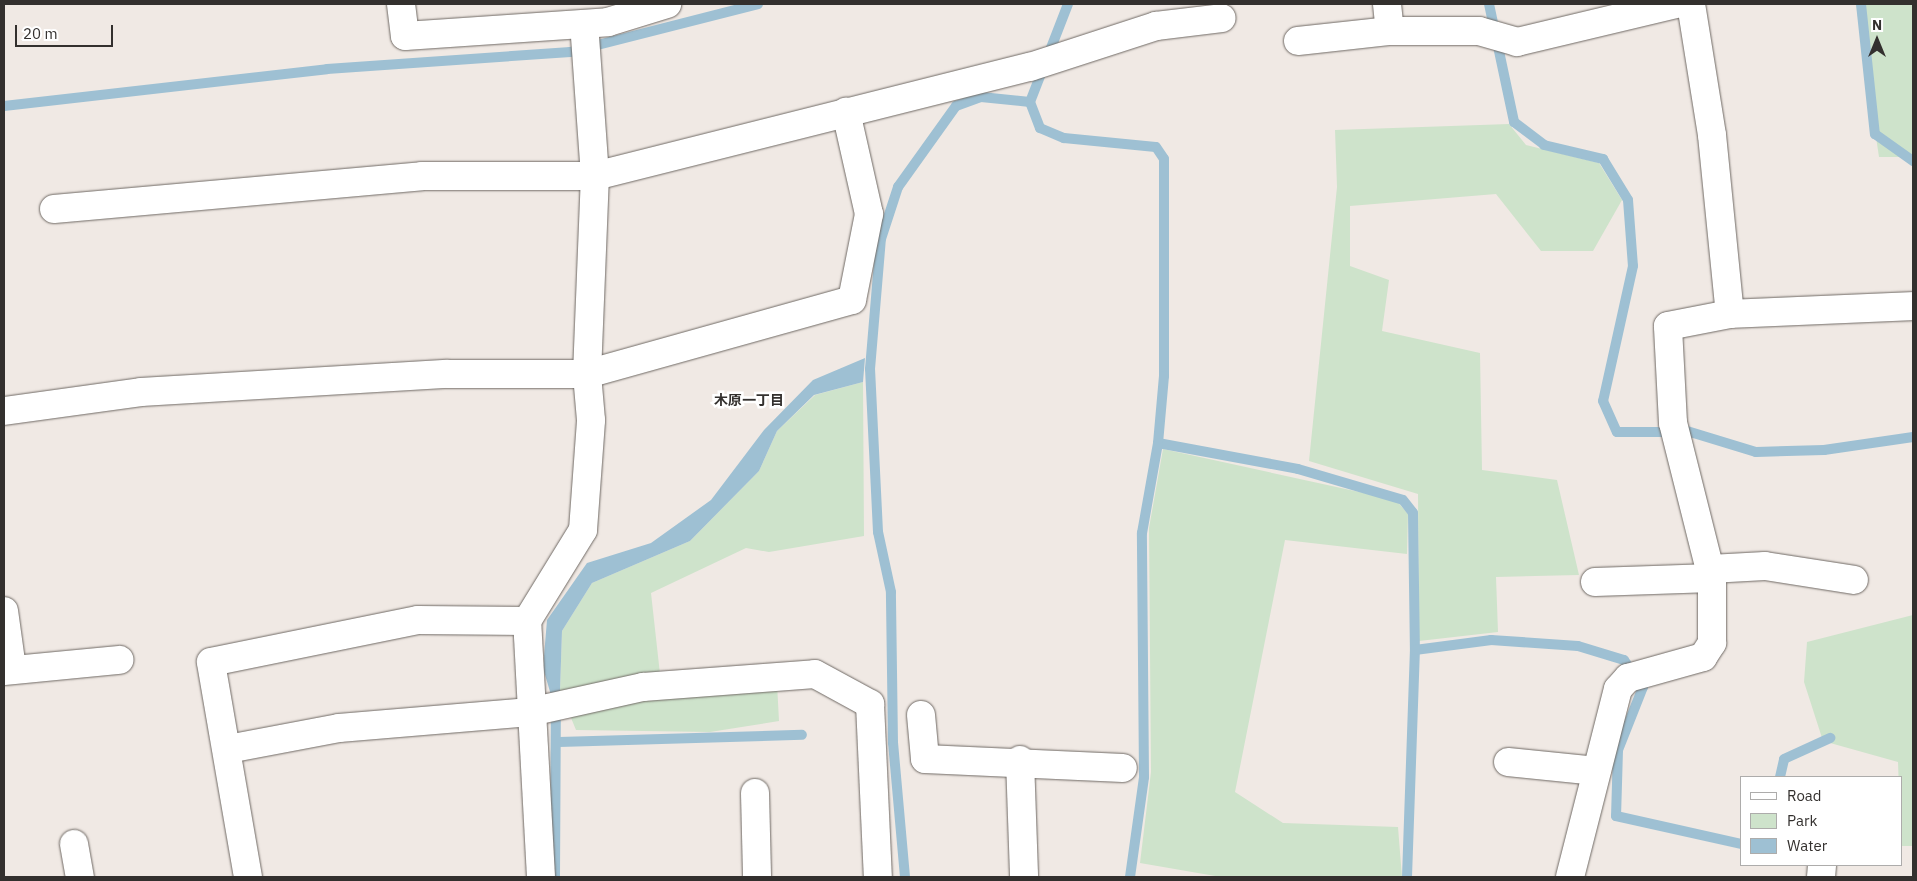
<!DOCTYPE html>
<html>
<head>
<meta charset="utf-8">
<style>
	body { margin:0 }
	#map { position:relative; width:1917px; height:881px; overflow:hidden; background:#f0e9e4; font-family:"IBM Plex Sans","Noto Sans JP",sans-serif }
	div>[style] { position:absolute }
	.green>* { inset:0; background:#cee3cb }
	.water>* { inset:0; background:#9ec0d3 }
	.stream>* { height:10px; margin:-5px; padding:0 5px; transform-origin:5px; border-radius:5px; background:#9ec0d3 }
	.roads { filter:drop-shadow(0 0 1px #6f6964) drop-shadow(0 0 1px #6f6964) }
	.minor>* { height:28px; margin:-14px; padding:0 14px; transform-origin:14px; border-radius:14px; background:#fff }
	span { translate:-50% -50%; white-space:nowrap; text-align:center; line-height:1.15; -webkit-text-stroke:5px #fff; paint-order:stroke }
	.neighbourhood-label { font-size:14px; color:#33302e; font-weight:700 }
	.frame { position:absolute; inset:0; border:5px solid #33302e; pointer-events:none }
	.legend { position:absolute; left:1740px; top:776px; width:162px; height:90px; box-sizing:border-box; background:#fff; border:1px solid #adacab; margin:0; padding:6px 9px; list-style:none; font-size:15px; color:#33302e }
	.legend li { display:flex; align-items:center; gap:10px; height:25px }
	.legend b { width:25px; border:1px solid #adacab }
	.north { position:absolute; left:1852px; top:15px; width:50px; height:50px; -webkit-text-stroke:4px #fff; paint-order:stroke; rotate:0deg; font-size:14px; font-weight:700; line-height:20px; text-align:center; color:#33302e }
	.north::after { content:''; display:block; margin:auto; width:18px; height:22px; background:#33302e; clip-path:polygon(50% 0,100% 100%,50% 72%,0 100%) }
	.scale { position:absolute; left:15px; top:25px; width:98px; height:22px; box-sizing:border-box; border:2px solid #33302e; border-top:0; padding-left:6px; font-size:15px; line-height:18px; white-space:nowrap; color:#33302e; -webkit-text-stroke:4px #fff; paint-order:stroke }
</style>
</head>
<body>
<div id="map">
	<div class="green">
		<div style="clip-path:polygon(1856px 4px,1913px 4px,1913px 157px,1879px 157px)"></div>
		<div style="clip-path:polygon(1509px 124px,1526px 145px,1599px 163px,1622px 200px,1593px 251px,1541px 251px,1496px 194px,1350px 206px,1350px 266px,1389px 280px,1382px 331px,1480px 353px,1482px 470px,1557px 480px,1579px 575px,1496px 577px,1498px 632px,1419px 641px,1418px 494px,1309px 461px,1337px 187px,1335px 130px)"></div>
		<div style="clip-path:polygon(863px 382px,864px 536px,769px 552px,746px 548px,651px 593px,662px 692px,777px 683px,779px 721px,710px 732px,576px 730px,560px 691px,562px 631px,592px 583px,690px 541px,759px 471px,777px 431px,815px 395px)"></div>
		<div style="clip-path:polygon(1163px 449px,1396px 500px,1408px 514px,1407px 554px,1285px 540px,1235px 792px,1283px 823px,1398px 827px,1402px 877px,1221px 877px,1140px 863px,1151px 772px,1149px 528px)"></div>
		<div style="clip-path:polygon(1913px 615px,1913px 846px,1901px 846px,1898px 762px,1823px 741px,1804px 682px,1807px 642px)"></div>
	</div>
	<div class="water">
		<div style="clip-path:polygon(865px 358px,863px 382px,814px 395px,777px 431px,759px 471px,690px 541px,592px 583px,562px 631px,560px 691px,551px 695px,543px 668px,547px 620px,587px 563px,651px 543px,711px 500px,764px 430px,813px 380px)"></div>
	</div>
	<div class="stream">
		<div style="left:1489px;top:4px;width:121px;rotate:78deg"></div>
		<div style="left:1514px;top:122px;width:38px;rotate:37deg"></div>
		<div style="left:1544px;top:145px;width:61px;rotate:13.3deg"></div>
		<div style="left:1603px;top:159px;width:48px;rotate:58.6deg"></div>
		<div style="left:1628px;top:200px;width:66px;rotate:85.7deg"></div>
		<div style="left:1633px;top:266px;width:138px;rotate:102.5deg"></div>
		<div style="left:1603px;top:401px;width:34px;rotate:66deg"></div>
		<div style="left:1617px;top:432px;width:45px"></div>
		<div style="left:1861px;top:4px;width:131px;rotate:83.9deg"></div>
		<div style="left:1875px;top:134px;width:47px;rotate:35.4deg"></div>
		<div style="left:1030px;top:102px;width:28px;rotate:69deg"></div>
		<div style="left:1040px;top:128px;width:26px;rotate:23deg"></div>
		<div style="left:1064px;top:138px;width:92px;rotate:5.6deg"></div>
		<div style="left:1156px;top:147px;width:14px;rotate:56deg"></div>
		<div style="left:1164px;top:159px;width:217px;rotate:90deg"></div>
		<div style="left:1164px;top:376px;width:67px;rotate:95.1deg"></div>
		<div style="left:1158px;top:443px;width:142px;rotate:10.5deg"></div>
		<div style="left:1298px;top:469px;width:109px;rotate:16.4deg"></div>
		<div style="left:1403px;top:500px;width:16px;rotate:52deg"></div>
		<div style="left:1413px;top:513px;width:137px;rotate:89.2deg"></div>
		<div style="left:4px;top:106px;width:325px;rotate:-6.5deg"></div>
		<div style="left:327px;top:69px;width:244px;rotate:-4deg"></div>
		<div style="left:570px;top:52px;width:194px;rotate:-14.3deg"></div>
		<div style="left:1687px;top:431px;width:72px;rotate:16.9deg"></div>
		<div style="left:1756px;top:452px;width:68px;rotate:-1.7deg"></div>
		<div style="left:1824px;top:450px;width:90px;rotate:-8.3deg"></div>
		<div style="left:559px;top:742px;width:243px;rotate:-1.7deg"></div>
		<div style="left:1780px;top:777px;width:18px;rotate:-77deg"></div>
		<div style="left:1784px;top:759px;width:51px;rotate:-24.5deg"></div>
		<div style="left:555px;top:877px;width:170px;rotate:-89.7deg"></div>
		<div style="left:905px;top:877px;width:135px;rotate:-95.1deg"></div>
		<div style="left:893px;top:743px;width:151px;rotate:-90.8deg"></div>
		<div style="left:891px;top:592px;width:61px;rotate:-102.2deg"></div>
		<div style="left:878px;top:532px;width:163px;rotate:-92.8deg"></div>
		<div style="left:870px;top:369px;width:130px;rotate:-85.2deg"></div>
		<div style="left:881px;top:239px;width:55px;rotate:-71.9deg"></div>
		<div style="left:898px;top:187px;width:100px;rotate:-54.4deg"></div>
		<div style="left:956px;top:106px;width:27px;rotate:-20deg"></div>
		<div style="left:981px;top:97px;width:49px;rotate:5.8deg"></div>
		<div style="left:1030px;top:102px;width:105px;rotate:-68.8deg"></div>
		<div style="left:1130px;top:877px;width:101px;rotate:-82deg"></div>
		<div style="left:1144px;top:777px;width:244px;rotate:-90.5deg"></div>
		<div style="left:1142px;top:533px;width:91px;rotate:-79.9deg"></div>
		<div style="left:1407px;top:877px;width:227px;rotate:-88deg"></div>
		<div style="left:1415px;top:650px;width:77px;rotate:-7.5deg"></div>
		<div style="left:1491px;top:640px;width:87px;rotate:3.9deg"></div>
		<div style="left:1578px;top:646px;width:48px;rotate:16.9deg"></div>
		<div style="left:1624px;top:660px;width:33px;rotate:55deg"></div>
		<div style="left:1643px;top:687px;width:68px;rotate:111.6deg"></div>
		<div style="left:1618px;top:750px;width:66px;rotate:91.7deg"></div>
		<div style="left:1616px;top:816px;width:128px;rotate:12.6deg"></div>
	</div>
	<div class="roads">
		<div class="minor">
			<div style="left:401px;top:4px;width:32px;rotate:83deg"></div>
			<div style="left:405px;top:36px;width:203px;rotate:-3.9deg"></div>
			<div style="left:608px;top:22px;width:62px;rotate:-17deg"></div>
			<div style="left:1387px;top:4px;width:27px;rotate:84deg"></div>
			<div style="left:1691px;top:4px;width:133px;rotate:80.9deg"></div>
			<div style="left:1712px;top:135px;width:180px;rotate:84.3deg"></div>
			<div style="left:1730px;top:314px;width:183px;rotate:-2.5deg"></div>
			<div style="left:1298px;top:41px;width:93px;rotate:-6.2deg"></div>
			<div style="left:1390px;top:31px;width:89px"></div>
			<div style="left:1479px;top:31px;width:40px;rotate:16deg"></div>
			<div style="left:1517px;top:42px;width:163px;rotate:-13.4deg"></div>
			<div style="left:54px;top:209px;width:369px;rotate:-5.1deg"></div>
			<div style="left:422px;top:176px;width:173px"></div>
			<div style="left:595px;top:176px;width:448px;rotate:-14.1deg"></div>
			<div style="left:1030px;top:67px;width:133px;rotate:-18deg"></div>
			<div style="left:1156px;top:26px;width:66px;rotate:-6.9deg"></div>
			<div style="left:4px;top:411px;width:138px;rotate:-7.9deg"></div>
			<div style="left:141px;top:392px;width:307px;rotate:-3.4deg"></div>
			<div style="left:447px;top:374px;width:140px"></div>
			<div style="left:587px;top:374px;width:275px;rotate:-15.6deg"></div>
			<div style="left:852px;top:300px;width:88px;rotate:-78.8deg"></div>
			<div style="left:869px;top:214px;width:105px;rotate:-102.7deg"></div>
			<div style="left:1710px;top:569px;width:55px;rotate:-3.1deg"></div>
			<div style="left:1765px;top:566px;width:90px;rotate:8.9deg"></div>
			<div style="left:1595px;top:582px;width:117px;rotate:-2deg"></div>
			<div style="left:4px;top:611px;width:59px;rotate:82.1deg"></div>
			<div style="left:4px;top:671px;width:116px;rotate:-5.5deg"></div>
			<div style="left:921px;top:715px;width:44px;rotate:84.8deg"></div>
			<div style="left:925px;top:759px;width:198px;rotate:2.6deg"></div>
			<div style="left:228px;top:749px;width:113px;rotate:-10.7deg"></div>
			<div style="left:339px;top:728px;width:192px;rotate:-4.8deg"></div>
			<div style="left:530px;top:712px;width:116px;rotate:-12.5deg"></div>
			<div style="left:643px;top:687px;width:172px;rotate:-4.3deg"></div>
			<div style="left:815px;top:674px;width:63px;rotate:28.6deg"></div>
			<div style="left:870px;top:704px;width:173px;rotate:87.4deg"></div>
			<div style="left:1020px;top:760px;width:117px;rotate:88deg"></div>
			<div style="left:1508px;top:762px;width:89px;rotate:5.8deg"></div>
			<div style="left:755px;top:793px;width:84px;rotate:88.6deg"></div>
			<div style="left:74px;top:844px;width:34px;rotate:80deg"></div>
			<div style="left:248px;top:877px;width:218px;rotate:-99.8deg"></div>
			<div style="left:211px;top:662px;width:211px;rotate:-11.5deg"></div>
			<div style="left:418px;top:620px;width:109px;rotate:0.5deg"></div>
			<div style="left:541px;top:877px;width:256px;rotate:-93.1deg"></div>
			<div style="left:527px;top:621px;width:107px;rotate:-58.4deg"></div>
			<div style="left:583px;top:530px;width:110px;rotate:-85.8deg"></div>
			<div style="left:591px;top:420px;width:46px;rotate:-95deg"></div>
			<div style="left:587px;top:374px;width:198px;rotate:-87.7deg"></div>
			<div style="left:595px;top:176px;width:152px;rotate:-94.1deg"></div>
			<div style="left:1570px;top:877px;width:194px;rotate:-75.7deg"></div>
			<div style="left:1618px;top:689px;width:15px;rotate:-48deg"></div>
			<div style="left:1628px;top:678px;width:78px;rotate:-15.6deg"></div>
			<div style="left:1703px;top:657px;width:17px;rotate:-57deg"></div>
			<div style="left:1712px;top:643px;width:65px;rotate:-90deg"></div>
			<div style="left:1712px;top:578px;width:160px;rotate:-104.1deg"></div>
			<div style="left:1673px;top:423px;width:97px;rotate:-93deg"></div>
			<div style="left:1668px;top:326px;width:63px;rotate:-11deg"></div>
			<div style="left:1821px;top:877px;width:12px;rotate:-85deg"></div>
		</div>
	</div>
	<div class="neighbourhood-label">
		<span style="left:749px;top:400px">木原一丁目</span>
	</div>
	<div class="frame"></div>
	<ul class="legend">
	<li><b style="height:6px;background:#fff"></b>Road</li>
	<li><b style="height:14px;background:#cee3cb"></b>Park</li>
	<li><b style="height:14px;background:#9ec0d3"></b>Water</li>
	</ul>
	<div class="north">N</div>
	<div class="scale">20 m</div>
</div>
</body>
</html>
